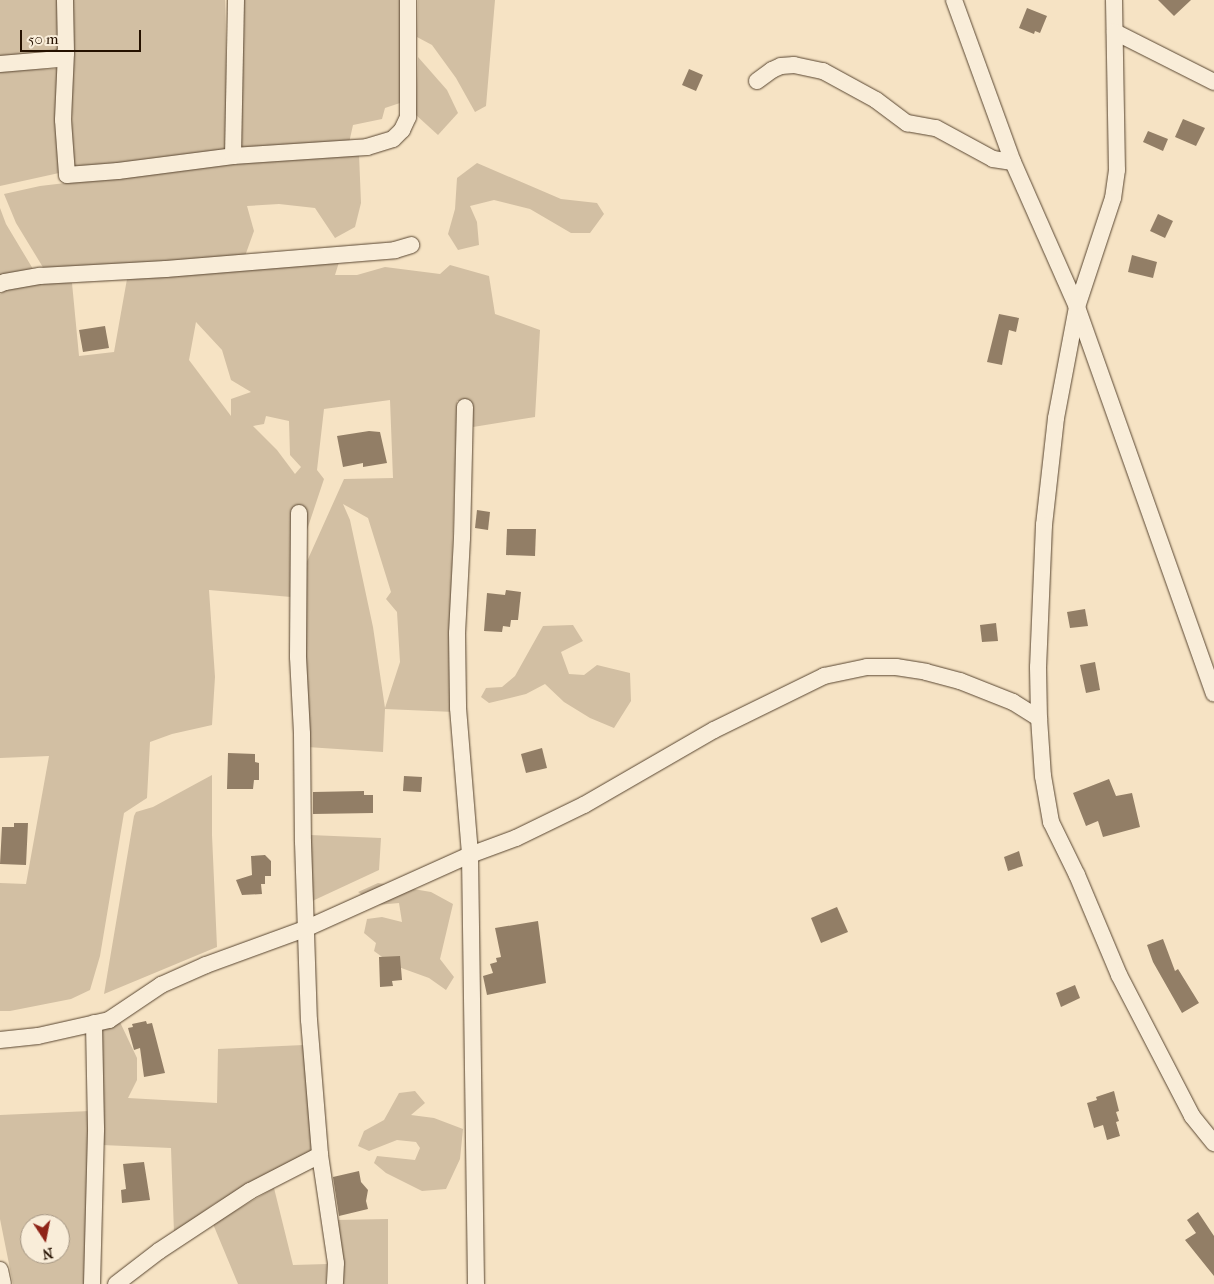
<!DOCTYPE html>
<html>
<head>
<meta charset="utf-8">
<style>
	body { margin:0 }
	#map { position:relative; width:1214px; height:1284px; overflow:hidden; background:#f6e3c4; font-family:"IM FELL French Canon",serif }
	div>[style] { position:absolute }
	.green>* { inset:0; background:#d2bfa3 }
	.building>* { inset:0; background:#927e66 }
	.roads { filter:drop-shadow(0 0 1px #594631) drop-shadow(0 0 1px #594631) }
	.street>* { height:16px; margin:-8px; padding:0 8px; transform-origin:8px; border-radius:8px; background:#f9edd9 }
	span { translate:-50% -50%; white-space:nowrap; text-align:center; line-height:1.15; -webkit-text-stroke:4px #f9edd9; paint-order:stroke }
	.north { position:absolute; left:20px; top:1214px; width:50px; height:50px; box-sizing:border-box; background:#f9edd9; border:1px solid #a49582; border-radius:50%; rotate:169deg; font-size:14px; font-weight:700; line-height:20px; text-align:center; color:#251100 }
	.north::after { content:''; display:block; margin:auto; width:18px; height:22px; background:#8f2418; clip-path:polygon(50% 0,100% 100%,50% 72%,0 100%) }
	.scale { position:absolute; left:20px; top:30px; width:121px; height:22px; box-sizing:border-box; border:2px solid #251100; border-top:0; padding-left:6px; font-size:15px; line-height:18px; white-space:nowrap; color:#251100; -webkit-text-stroke:4px #f9edd9; paint-order:stroke }
</style>
</head>
<body>
<div id="map">
	<div class="green">
		<div style="clip-path:polygon(0 0,58px 0,60px 49px,51px 56px,0 60px)"></div>
		<div style="clip-path:polygon(72px 0,225px 0,228px 148px,222px 153px,72px 169px)"></div>
		<div style="clip-path:polygon(244px 0,400px 0,400px 103px,385px 108px,382px 119px,353px 125px,349px 143px,240px 151px,239px 72px,244px 35px)"></div>
		<div style="clip-path:polygon(418px 0,495px 0,486px 106px,475px 112px,456px 78px,432px 45px,417px 37px)"></div>
		<div style="clip-path:polygon(418px 57px,447px 90px,458px 113px,438px 135px,416px 115px)"></div>
		<div style="clip-path:polygon(59px 69px,59px 173px,0 186px,0 70px)"></div>
		<div style="clip-path:polygon(359px 154px,361px 203px,355px 227px,335px 238px,315px 208px,279px 204px,247px 206px,254px 231px,245px 256px,44px 269px,16px 223px,4px 194px,40px 186px,235px 163px)"></div>
		<div style="clip-path:polygon(477px 163px,561px 199px,597px 203px,604px 214px,590px 233px,571px 233px,530px 209px,494px 200px,470px 206px,477px 222px,479px 245px,458px 250px,448px 234px,455px 209px,457px 178px)"></div>
		<div style="clip-path:polygon(0 208px,6px 224px,33px 269px,0 276px)"></div>
		<div style="clip-path:polygon(evenodd,340px 259px,335px 275px,357px 275px,385px 267px,440px 274px,450px 265px,489px 276px,495px 314px,540px 330px,535px 417px,473px 427px,470px 402px,457px 401px,449px 662px,454px 712px,385px 709px,383px 752px,307px 747px,304px 568px,344px 479px,393px 478px,390px 400px,324px 409px,317px 470px,324px 479px,304px 539px,304px 506px,296px 506px,291px 597px,209px 590px,215px 677px,212px 725px,172px 734px,150px 742px,147px 798px,124px 813px,100px 956px,90px 990px,71px 999px,10px 1011px,0 1011px,0 883px,26px 884px,49px 756px,0 758px,0 294px,11px 287px,46px 282px,72px 283px,79px 356px,114px 352px,127px 279px,340px 259px,196px 322px,222px 350px,231px 380px,251px 392px,231px 399px,231px 416px,189px 360px,196px 322px,340px 259px,266px 416px,289px 421px,290px 455px,301px 467px,295px 474px,277px 450px,253px 426px,264px 424px,266px 416px,340px 259px,343px 504px,368px 518px,391px 592px,386px 599px,397px 612px,400px 662px,385px 708px,373px 627px,350px 520px,343px 504px)"></div>
		<div style="clip-path:polygon(573px 625px,583px 641px,561px 652px,569px 674px,584px 675px,597px 665px,630px 673px,631px 701px,614px 728px,590px 718px,564px 702px,545px 684px,526px 694px,489px 703px,481px 697px,486px 688px,502px 687px,515px 676px,543px 626px)"></div>
		<div style="clip-path:polygon(212px 775px,212px 835px,217px 947px,104px 994px,134px 816px,136px 812px,153px 807px)"></div>
		<div style="clip-path:polygon(310px 835px,381px 838px,379px 870px,308px 903px)"></div>
		<div style="clip-path:polygon(378px 883px,431px 892px,453px 904px,440px 959px,454px 977px,446px 990px,429px 978px,393px 965px,374px 951px,376px 943px,364px 933px,367px 919px,382px 917px,402px 922px,399px 903px,377px 905px,358px 892px)"></div>
		<div style="clip-path:polygon(119px 1020px,137px 1058px,137px 1080px,128px 1098px,217px 1103px,218px 1049px,304px 1045px,313px 1144px,309px 1153px,214px 1204px,174px 1233px,171px 1148px,102px 1145px,101px 1024px)"></div>
		<div style="clip-path:polygon(415px 1091px,425px 1103px,411px 1115px,434px 1118px,463px 1129px,460px 1159px,446px 1189px,422px 1191px,386px 1173px,374px 1163px,377px 1156px,415px 1160px,420px 1148px,416px 1142px,397px 1140px,369px 1151px,358px 1146px,364px 1131px,384px 1120px,399px 1093px)"></div>
		<div style="clip-path:polygon(evenodd,90px 1111px,84px 1284px,13px 1284px,0 1219px,0 1115px,90px 1111px,30px 1224px,60px 1224px,60px 1254px,30px 1254px,30px 1224px)"></div>
		<div style="clip-path:polygon(274px 1188px,293px 1265px,327px 1264px,326px 1284px,238px 1284px,213px 1224px)"></div>
		<div style="clip-path:polygon(388px 1219px,388px 1284px,342px 1284px,334px 1220px)"></div>
	</div>
	<div class="building">
		<div style="clip-path:polygon(1158px 0,1191px 0,1174px 16px)"></div>
		<div style="clip-path:polygon(1027px 8px,1047px 16px,1040px 33px,1035px 31px,1034px 34px,1019px 28px)"></div>
		<div style="clip-path:polygon(689px 69px,703px 75px,696px 91px,682px 85px)"></div>
		<div style="clip-path:polygon(1183px 119px,1205px 128px,1196px 146px,1175px 137px)"></div>
		<div style="clip-path:polygon(1148px 131px,1168px 139px,1163px 151px,1143px 142px)"></div>
		<div style="clip-path:polygon(1158px 214px,1173px 221px,1165px 238px,1150px 231px)"></div>
		<div style="clip-path:polygon(1132px 255px,1157px 262px,1153px 278px,1128px 272px)"></div>
		<div style="clip-path:polygon(999px 314px,1019px 318px,1016px 332px,1009px 330px,1002px 365px,987px 362px)"></div>
		<div style="clip-path:polygon(105px 326px,109px 348px,83px 352px,79px 330px)"></div>
		<div style="clip-path:polygon(369px 431px,380px 432px,387px 463px,363px 467px,363px 463px,343px 467px,337px 436px)"></div>
		<div style="clip-path:polygon(477px 510px,490px 512px,488px 530px,475px 528px)"></div>
		<div style="clip-path:polygon(507px 529px,536px 529px,535px 556px,506px 555px)"></div>
		<div style="clip-path:polygon(506px 590px,521px 592px,518px 620px,511px 620px,510px 627px,503px 626px,502px 632px,484px 631px,487px 593px,505px 595px)"></div>
		<div style="clip-path:polygon(1085px 609px,1088px 626px,1070px 628px,1067px 612px)"></div>
		<div style="clip-path:polygon(996px 623px,998px 641px,982px 642px,980px 625px)"></div>
		<div style="clip-path:polygon(1095px 662px,1100px 690px,1086px 693px,1080px 665px)"></div>
		<div style="clip-path:polygon(542px 748px,547px 768px,526px 773px,521px 754px)"></div>
		<div style="clip-path:polygon(228px 753px,255px 754px,255px 762px,259px 763px,259px 780px,254px 780px,253px 789px,227px 789px)"></div>
		<div style="clip-path:polygon(404px 776px,422px 777px,421px 792px,403px 791px)"></div>
		<div style="clip-path:polygon(1109px 779px,1116px 796px,1132px 793px,1140px 827px,1103px 837px,1098px 821px,1086px 826px,1073px 793px)"></div>
		<div style="clip-path:polygon(364px 791px,364px 795px,373px 795px,373px 813px,313px 814px,313px 792px)"></div>
		<div style="clip-path:polygon(14px 823px,28px 823px,26px 865px,0 864px,2px 827px,14px 827px)"></div>
		<div style="clip-path:polygon(1019px 851px,1023px 866px,1008px 871px,1004px 857px)"></div>
		<div style="clip-path:polygon(265px 855px,271px 861px,271px 876px,265px 876px,265px 884px,261px 884px,262px 894px,242px 895px,236px 880px,252px 875px,251px 856px)"></div>
		<div style="clip-path:polygon(837px 907px,848px 932px,821px 943px,811px 918px)"></div>
		<div style="clip-path:polygon(538px 921px,546px 983px,487px 995px,483px 976px,493px 973px,490px 964px,497px 962px,496px 958px,501px 957px,495px 928px)"></div>
		<div style="clip-path:polygon(1163px 939px,1175px 971px,1178px 969px,1199px 1003px,1182px 1013px,1153px 962px,1147px 945px)"></div>
		<div style="clip-path:polygon(400px 956px,402px 980px,392px 981px,393px 986px,380px 987px,379px 957px)"></div>
		<div style="clip-path:polygon(1075px 985px,1080px 998px,1061px 1007px,1056px 993px)"></div>
		<div style="clip-path:polygon(146px 1021px,147px 1024px,152px 1023px,165px 1073px,144px 1077px,140px 1048px,134px 1050px,128px 1028px,133px 1027px,132px 1024px)"></div>
		<div style="clip-path:polygon(1114px 1091px,1119px 1111px,1116px 1112px,1119px 1121px,1116px 1122px,1120px 1136px,1107px 1140px,1103px 1125px,1094px 1128px,1087px 1103px,1097px 1100px,1096px 1097px)"></div>
		<div style="clip-path:polygon(144px 1162px,150px 1200px,122px 1203px,121px 1190px,126px 1189px,123px 1164px)"></div>
		<div style="clip-path:polygon(359px 1171px,361px 1182px,368px 1190px,366px 1201px,368px 1209px,339px 1216px,333px 1177px)"></div>
		<div style="clip-path:polygon(1198px 1212px,1214px 1236px,1214px 1276px,1185px 1240px,1196px 1233px,1187px 1220px)"></div>
	</div>
	<div class="roads">
		<div class="street">
			<div style="left:954px;top:0;width:172px;rotate:70deg"></div>
			<div style="left:1013px;top:162px;width:158px;rotate:66.2deg"></div>
			<div style="left:1077px;top:307px;width:410px;rotate:70.5deg"></div>
			<div style="left:1114px;top:0;width:170px;rotate:89deg"></div>
			<div style="left:1117px;top:170px;width:28px;rotate:98deg"></div>
			<div style="left:1113px;top:198px;width:115px;rotate:108.3deg"></div>
			<div style="left:1077px;top:307px;width:113px;rotate:100.7deg"></div>
			<div style="left:1056px;top:418px;width:108px;rotate:96.4deg"></div>
			<div style="left:1044px;top:525px;width:142px;rotate:92.4deg"></div>
			<div style="left:1038px;top:667px;width:51px;rotate:88.9deg"></div>
			<div style="left:1039px;top:718px;width:58px;rotate:86.1deg"></div>
			<div style="left:1043px;top:776px;width:47px;rotate:80.1deg"></div>
			<div style="left:1051px;top:822px;width:59px;rotate:63.9deg"></div>
			<div style="left:1077px;top:875px;width:108px;rotate:67.2deg"></div>
			<div style="left:1119px;top:975px;width:159px;rotate:62.6deg"></div>
			<div style="left:1192px;top:1116px;width:35px;rotate:51deg"></div>
			<div style="left:1115px;top:32px;width:111px;rotate:26.8deg"></div>
			<div style="left:66px;top:53px;width:67px;rotate:92.6deg"></div>
			<div style="left:63px;top:120px;width:55px;rotate:85.8deg"></div>
			<div style="left:67px;top:175px;width:51px;rotate:-4.5deg"></div>
			<div style="left:118px;top:171px;width:116px;rotate:-7.4deg"></div>
			<div style="left:233px;top:156px;width:134px;rotate:-3.8deg"></div>
			<div style="left:367px;top:147px;width:27px;rotate:-17deg"></div>
			<div style="left:393px;top:139px;width:13px;rotate:-45deg"></div>
			<div style="left:402px;top:130px;width:14px;rotate:-65deg"></div>
			<div style="left:408px;top:117px;width:117px;rotate:-90deg"></div>
			<div style="left:0;top:64px;width:59px;rotate:-4.8deg"></div>
			<div style="left:59px;top:59px;width:9px;rotate:-41deg"></div>
			<div style="left:66px;top:53px;width:53px;rotate:-91.1deg"></div>
			<div style="left:757px;top:81px;width:19px;rotate:-36deg"></div>
			<div style="left:772px;top:70px;width:10px;rotate:-24deg"></div>
			<div style="left:781px;top:66px;width:13px;rotate:-4deg"></div>
			<div style="left:794px;top:65px;width:30px;rotate:12deg"></div>
			<div style="left:823px;top:71px;width:60px;rotate:28.7deg"></div>
			<div style="left:876px;top:100px;width:39px;rotate:37deg"></div>
			<div style="left:907px;top:123px;width:29px;rotate:10deg"></div>
			<div style="left:936px;top:128px;width:65px;rotate:28.5deg"></div>
			<div style="left:993px;top:159px;width:20px;rotate:9deg"></div>
			<div style="left:233px;top:156px;width:156px;rotate:-88.9deg"></div>
			<div style="left:0;top:284px;width:5px;rotate:-22deg"></div>
			<div style="left:5px;top:282px;width:36px;rotate:-10deg"></div>
			<div style="left:40px;top:276px;width:126px;rotate:-3.2deg"></div>
			<div style="left:166px;top:269px;width:230px;rotate:-4.7deg"></div>
			<div style="left:395px;top:250px;width:17px;rotate:-17deg"></div>
			<div style="left:465px;top:407px;width:131px;rotate:91.3deg"></div>
			<div style="left:462px;top:538px;width:95px;rotate:93deg"></div>
			<div style="left:457px;top:633px;width:75px;rotate:89.2deg"></div>
			<div style="left:458px;top:708px;width:147px;rotate:85.3deg"></div>
			<div style="left:470px;top:855px;width:429px;rotate:89.2deg"></div>
			<div style="left:299px;top:513px;width:144px;rotate:90.4deg"></div>
			<div style="left:298px;top:657px;width:77px;rotate:87deg"></div>
			<div style="left:302px;top:734px;width:108px;rotate:89.5deg"></div>
			<div style="left:303px;top:842px;width:178px;rotate:88.1deg"></div>
			<div style="left:309px;top:1020px;width:135px;rotate:85.3deg"></div>
			<div style="left:320px;top:1155px;width:109px;rotate:81.6deg"></div>
			<div style="left:336px;top:1263px;width:21px;rotate:93deg"></div>
			<div style="left:0;top:1040px;width:38px;rotate:-6deg"></div>
			<div style="left:38px;top:1036px;width:73px;rotate:-12.7deg"></div>
			<div style="left:109px;top:1020px;width:63px;rotate:-33.9deg"></div>
			<div style="left:161px;top:985px;width:49px;rotate:-24deg"></div>
			<div style="left:206px;top:965px;width:105px;rotate:-20deg"></div>
			<div style="left:305px;top:929px;width:181px;rotate:-24.2deg"></div>
			<div style="left:470px;top:855px;width:49px;rotate:-20.3deg"></div>
			<div style="left:516px;top:838px;width:76px;rotate:-25.9deg"></div>
			<div style="left:584px;top:805px;width:150px;rotate:-30deg"></div>
			<div style="left:714px;top:730px;width:123px;rotate:-26.1deg"></div>
			<div style="left:824px;top:676px;width:44px;rotate:-11.8deg"></div>
			<div style="left:867px;top:667px;width:29px"></div>
			<div style="left:896px;top:667px;width:30px;rotate:9deg"></div>
			<div style="left:926px;top:672px;width:35px;rotate:15deg"></div>
			<div style="left:960px;top:681px;width:57px;rotate:21.6deg"></div>
			<div style="left:1013px;top:702px;width:31px;rotate:32deg"></div>
			<div style="left:0;top:1270px;width:14px;rotate:78deg"></div>
			<div style="left:92px;top:1284px;width:156px;rotate:-88.5deg"></div>
			<div style="left:96px;top:1128px;width:105px;rotate:-91.1deg"></div>
			<div style="left:116px;top:1284px;width:54px;rotate:-37.5deg"></div>
			<div style="left:159px;top:1251px;width:109px;rotate:-33.4deg"></div>
			<div style="left:250px;top:1191px;width:79px;rotate:-27.2deg"></div>
		</div>
	</div>
	<div class="north">N</div>
	<div class="scale">50 m</div>
</div>
</body>
</html>
